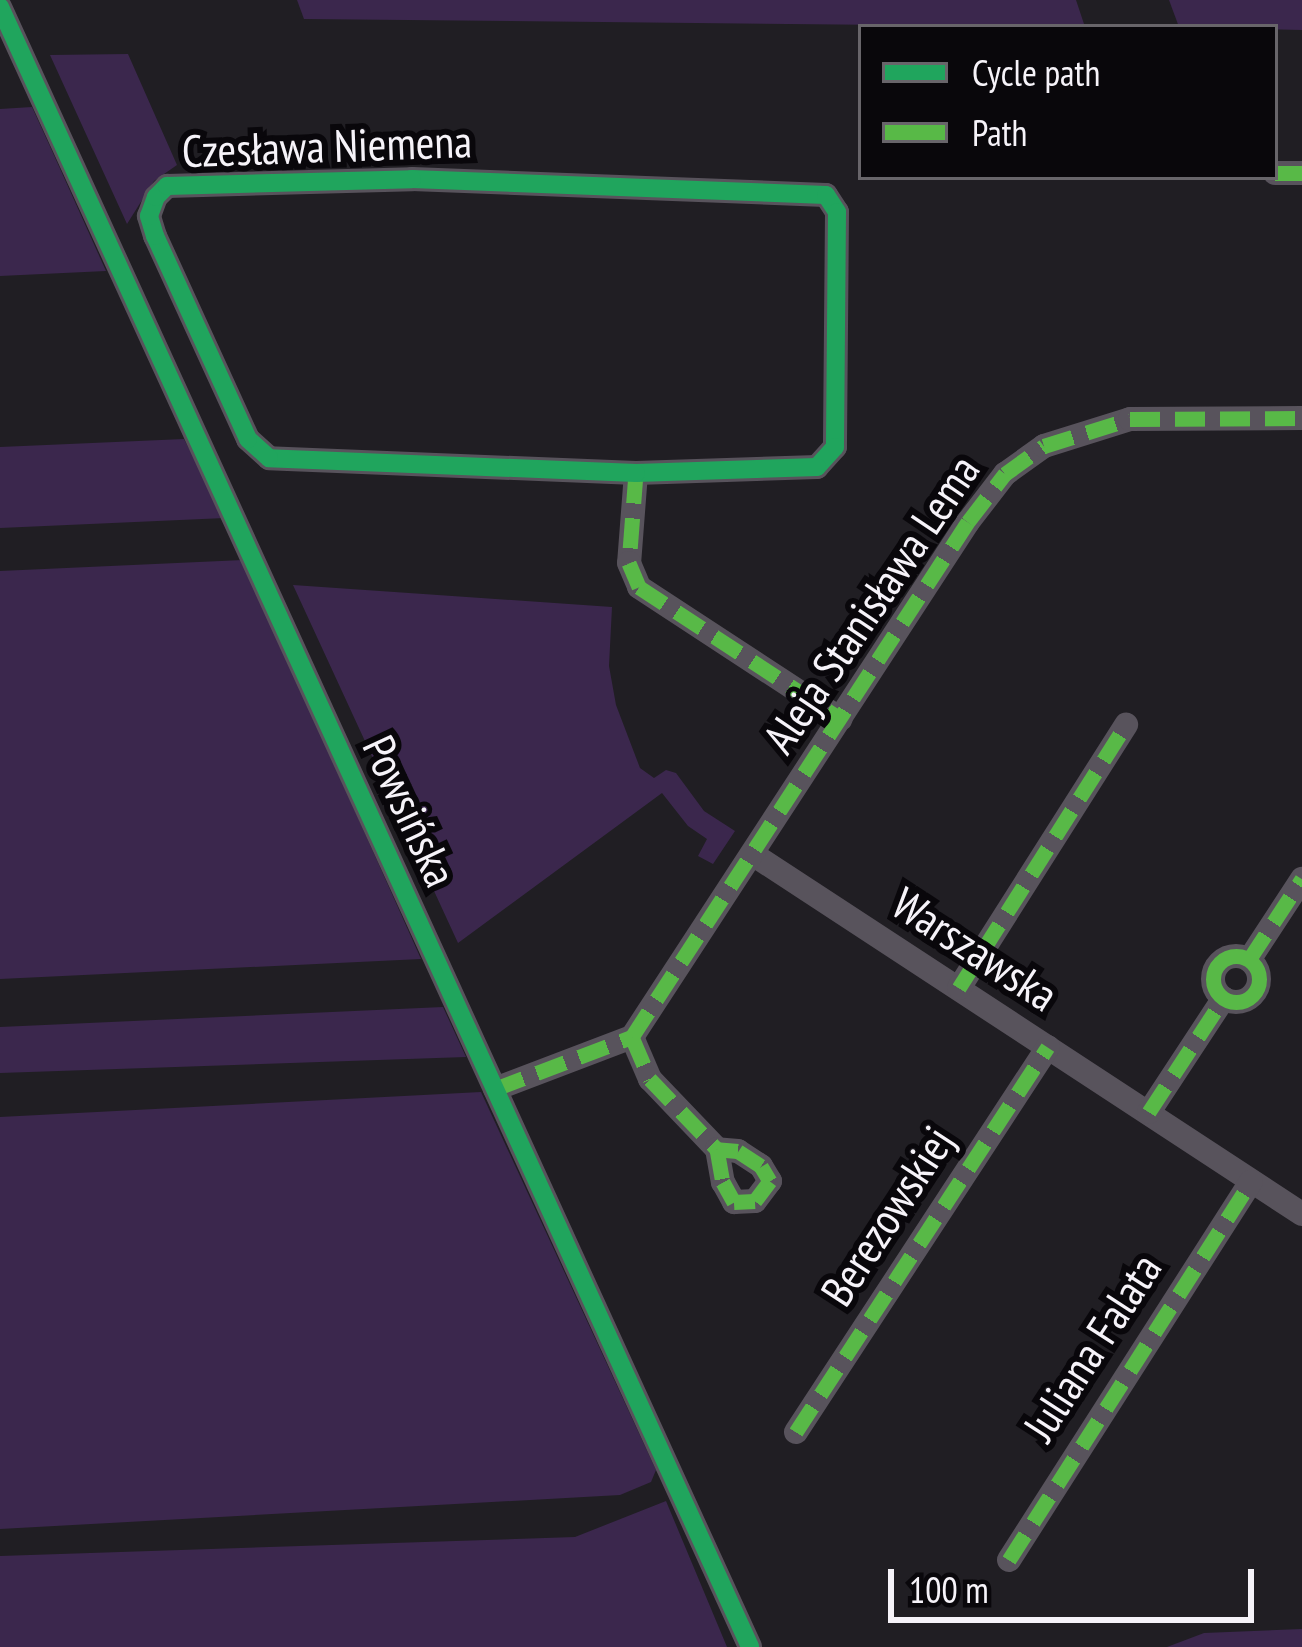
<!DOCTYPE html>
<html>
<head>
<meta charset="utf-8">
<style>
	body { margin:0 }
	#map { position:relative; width:1302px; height:1647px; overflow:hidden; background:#201e23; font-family:"PT Sans Narrow",sans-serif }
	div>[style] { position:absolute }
	.green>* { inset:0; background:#3b274d }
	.minor>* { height:24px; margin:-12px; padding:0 12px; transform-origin:12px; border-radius:12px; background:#58535c }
	.minor>.ring { margin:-12px; padding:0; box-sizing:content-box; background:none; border:24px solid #58535c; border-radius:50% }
	.quiet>* { height:15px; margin-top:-7.5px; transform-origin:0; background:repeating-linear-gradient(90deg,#58b947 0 30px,transparent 0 45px) }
	.quiet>.ring { margin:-7.5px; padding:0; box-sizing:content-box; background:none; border:15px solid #58b947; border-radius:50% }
	.cycleway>* { height:18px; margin:-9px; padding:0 9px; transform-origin:9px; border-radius:9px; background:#20a55d }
	span { translate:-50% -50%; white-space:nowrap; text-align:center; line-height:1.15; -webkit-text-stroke:12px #09070b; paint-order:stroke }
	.street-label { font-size:45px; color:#f6f3f9 }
	.legend { position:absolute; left:858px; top:24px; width:420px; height:156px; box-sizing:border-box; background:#09070b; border:3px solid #68656a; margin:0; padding:15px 21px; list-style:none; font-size:36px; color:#f6f3f9 }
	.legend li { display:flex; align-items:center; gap:24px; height:60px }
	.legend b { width:60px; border:3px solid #68656a }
	.scale { position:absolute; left:888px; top:1569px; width:366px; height:54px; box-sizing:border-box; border:6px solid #f6f3f9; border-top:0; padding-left:15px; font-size:36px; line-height:42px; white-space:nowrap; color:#f6f3f9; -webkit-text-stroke:9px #09070b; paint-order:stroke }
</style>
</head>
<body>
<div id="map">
	<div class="green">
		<div style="clip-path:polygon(297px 0,1076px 0,1085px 27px,304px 19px)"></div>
		<div style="clip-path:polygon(1169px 0,1302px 0,1302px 30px,1179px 27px)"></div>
		<div style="clip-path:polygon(128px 54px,177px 165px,154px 181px,127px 224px,50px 55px)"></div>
		<div style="clip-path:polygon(32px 107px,53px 153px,106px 271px,0 276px,0 109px)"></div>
		<div style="clip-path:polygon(184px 439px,225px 518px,0 528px,0 447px)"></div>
		<div style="clip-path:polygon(243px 560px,421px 959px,0 979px,0 571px)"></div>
		<div style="clip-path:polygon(293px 585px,612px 607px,609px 666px,616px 705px,640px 768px,654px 778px,666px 770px,676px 773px,704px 811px,735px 831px,713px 864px,698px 856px,707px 839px,688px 826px,662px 793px,458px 943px)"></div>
		<div style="clip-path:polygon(443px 1007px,466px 1057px,0 1073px,0 1027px)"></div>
		<div style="clip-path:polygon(481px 1092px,656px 1470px,651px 1482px,620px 1495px,0 1529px,0 1117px)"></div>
		<div style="clip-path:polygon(666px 1501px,727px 1647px,0 1647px,0 1556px,575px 1537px)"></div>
		<div style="clip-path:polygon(1302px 1629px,1302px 1647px,1167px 1647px,1204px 1633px)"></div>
	</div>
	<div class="minor">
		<div style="left:0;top:7px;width:1803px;rotate:65.42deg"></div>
		<div style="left:1275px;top:173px;width:27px"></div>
		<div style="left:412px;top:179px;width:414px;rotate:2.2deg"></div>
		<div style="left:826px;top:195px;width:20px;rotate:57deg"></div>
		<div style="left:837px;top:212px;width:235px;rotate:90.5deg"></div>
		<div style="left:835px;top:447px;width:27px;rotate:132deg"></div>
		<div style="left:817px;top:467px;width:181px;rotate:178.1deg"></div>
		<div style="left:636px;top:473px;width:367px;rotate:-177.7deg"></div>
		<div style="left:269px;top:458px;width:28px;rotate:-138deg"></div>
		<div style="left:248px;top:439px;width:223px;rotate:-114.6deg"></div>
		<div style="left:155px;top:236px;width:21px;rotate:-107deg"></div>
		<div style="left:149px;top:216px;width:20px;rotate:-70deg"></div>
		<div style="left:156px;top:197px;width:16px;rotate:-45deg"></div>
		<div style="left:167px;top:186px;width:245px;rotate:-1.6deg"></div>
		<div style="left:636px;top:473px;width:90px;rotate:94.4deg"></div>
		<div style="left:629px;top:563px;width:26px;rotate:67deg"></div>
		<div style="left:639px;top:587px;width:241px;rotate:33.2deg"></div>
		<div style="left:754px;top:855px;width:655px;rotate:33.23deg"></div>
		<div class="ring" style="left:1213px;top:956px;width:22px;height:22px"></div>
		<div style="left:1249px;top:960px;width:97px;rotate:-56.8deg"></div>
		<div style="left:959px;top:988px;width:312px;rotate:-57.6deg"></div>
		<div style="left:632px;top:1037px;width:46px;rotate:66.8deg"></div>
		<div style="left:650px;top:1079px;width:97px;rotate:46.3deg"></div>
		<div style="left:717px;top:1149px;width:34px;rotate:80deg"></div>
		<div style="left:723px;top:1182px;width:23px;rotate:61deg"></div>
		<div style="left:734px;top:1202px;width:21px;rotate:-3deg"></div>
		<div style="left:755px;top:1201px;width:25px;rotate:-53deg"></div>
		<div style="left:770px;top:1181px;width:17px;rotate:-121deg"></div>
		<div style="left:761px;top:1166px;width:27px;rotate:-147deg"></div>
		<div style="left:738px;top:1151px;width:21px;rotate:-175deg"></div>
		<div style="left:495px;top:1089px;width:147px;rotate:-20.8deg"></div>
		<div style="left:632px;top:1037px;width:615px;rotate:-56.88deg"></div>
		<div style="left:968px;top:522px;width:61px;rotate:-52.4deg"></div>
		<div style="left:1005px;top:474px;width:48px;rotate:-35.7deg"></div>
		<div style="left:1044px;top:446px;width:90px;rotate:-17.4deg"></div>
		<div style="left:1130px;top:419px;width:172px;rotate:-0.3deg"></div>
		<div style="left:1149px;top:1112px;width:136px;rotate:-56.7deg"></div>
		<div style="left:796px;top:1432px;width:460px;rotate:-56.8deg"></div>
		<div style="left:1009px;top:1560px;width:449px;rotate:-57.4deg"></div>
	</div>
	<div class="quiet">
		<div style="left:1275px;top:173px;width:27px"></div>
		<div style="left:636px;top:473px;width:90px;rotate:94.4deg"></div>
		<div style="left:629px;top:563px;width:26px;rotate:67deg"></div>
		<div style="left:639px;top:587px;width:241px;rotate:33.2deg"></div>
		<div class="ring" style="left:1213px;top:956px;width:31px;height:31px"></div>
		<div style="left:1249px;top:960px;width:97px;rotate:-56.8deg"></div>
		<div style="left:959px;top:988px;width:312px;rotate:-57.6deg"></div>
		<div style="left:632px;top:1037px;width:46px;rotate:66.8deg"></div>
		<div style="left:650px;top:1079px;width:97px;rotate:46.3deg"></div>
		<div style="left:717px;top:1149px;width:34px;rotate:80deg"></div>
		<div style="left:723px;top:1182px;width:23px;rotate:61deg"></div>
		<div style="left:734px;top:1202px;width:21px;rotate:-3deg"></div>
		<div style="left:755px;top:1201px;width:25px;rotate:-53deg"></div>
		<div style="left:770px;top:1181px;width:17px;rotate:-121deg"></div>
		<div style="left:761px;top:1166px;width:27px;rotate:-147deg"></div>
		<div style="left:738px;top:1151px;width:21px;rotate:-175deg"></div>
		<div style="left:495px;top:1089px;width:147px;rotate:-20.8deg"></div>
		<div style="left:632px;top:1037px;width:615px;rotate:-56.88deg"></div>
		<div style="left:968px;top:522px;width:61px;rotate:-52.4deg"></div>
		<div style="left:1005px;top:474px;width:48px;rotate:-35.7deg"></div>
		<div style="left:1044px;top:446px;width:90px;rotate:-17.4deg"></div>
		<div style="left:1130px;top:419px;width:172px;rotate:-0.3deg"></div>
		<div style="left:1149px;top:1112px;width:136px;rotate:-56.7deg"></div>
		<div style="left:796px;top:1432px;width:460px;rotate:-56.8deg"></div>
		<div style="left:1009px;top:1560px;width:449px;rotate:-57.4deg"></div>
	</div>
	<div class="cycleway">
		<div style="left:0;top:7px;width:1803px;rotate:65.42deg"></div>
		<div style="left:412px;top:179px;width:414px;rotate:2.2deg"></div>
		<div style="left:826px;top:195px;width:20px;rotate:57deg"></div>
		<div style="left:837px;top:212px;width:235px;rotate:90.5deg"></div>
		<div style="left:835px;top:447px;width:27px;rotate:132deg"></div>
		<div style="left:817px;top:467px;width:181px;rotate:178.1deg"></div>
		<div style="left:636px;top:473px;width:367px;rotate:-177.7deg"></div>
		<div style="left:269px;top:458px;width:28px;rotate:-138deg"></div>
		<div style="left:248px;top:439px;width:223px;rotate:-114.6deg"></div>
		<div style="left:155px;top:236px;width:21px;rotate:-107deg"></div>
		<div style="left:149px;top:216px;width:20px;rotate:-70deg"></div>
		<div style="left:156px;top:197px;width:16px;rotate:-45deg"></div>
		<div style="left:167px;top:186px;width:245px;rotate:-1.6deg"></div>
	</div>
	<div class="street-label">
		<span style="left:327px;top:146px;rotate:-2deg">Czesława Niemena</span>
		<span style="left:871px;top:604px;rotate:-56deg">Aleja Stanisława Lema</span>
		<span style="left:410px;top:811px;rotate:65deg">Powsińska</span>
		<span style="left:975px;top:949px;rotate:33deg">Warszawska</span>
		<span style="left:887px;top:1216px;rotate:-57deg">Berezowskiej</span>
		<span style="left:1092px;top:1347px;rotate:-57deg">Juliana Falata</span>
	</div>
	<ul class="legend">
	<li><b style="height:15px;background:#20a55d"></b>Cycle path</li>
	<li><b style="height:15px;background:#58b947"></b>Path</li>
	</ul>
	<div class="scale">100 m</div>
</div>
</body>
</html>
